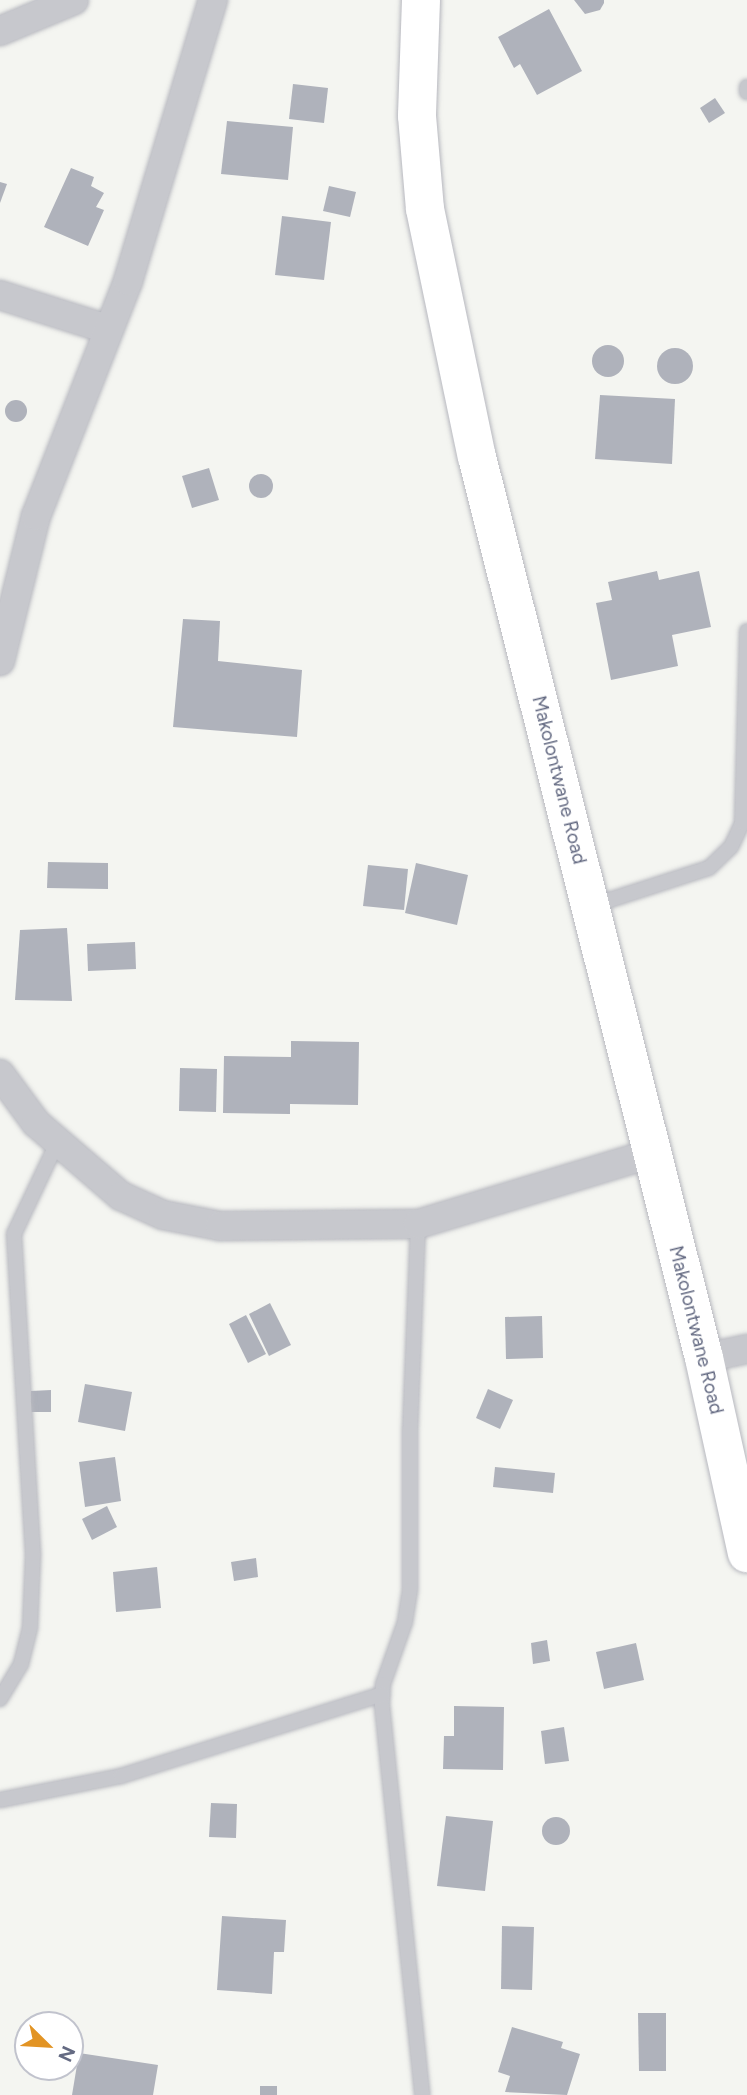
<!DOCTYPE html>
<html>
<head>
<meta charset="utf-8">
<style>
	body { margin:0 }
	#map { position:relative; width:747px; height:2095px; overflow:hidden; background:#f4f5f1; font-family:Figtree,sans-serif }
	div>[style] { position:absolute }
	.building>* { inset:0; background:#afb2bb }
	.round { border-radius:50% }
	.roads { filter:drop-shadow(0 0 2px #b7b8bf) drop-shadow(0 0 2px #b7b8bf) }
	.service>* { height:14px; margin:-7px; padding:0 7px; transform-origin:7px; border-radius:7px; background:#c7c8cd }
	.minor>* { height:28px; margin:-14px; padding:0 14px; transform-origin:14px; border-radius:14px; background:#c7c8cd }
	.secondary>* { height:38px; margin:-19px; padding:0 19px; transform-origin:19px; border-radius:19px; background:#fff }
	span { translate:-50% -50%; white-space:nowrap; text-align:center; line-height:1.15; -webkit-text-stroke:7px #fff; paint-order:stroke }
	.street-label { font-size:19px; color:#646a82 }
	.north { position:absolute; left:14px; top:2011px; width:70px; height:70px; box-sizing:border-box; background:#fff; border:2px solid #c1c3cd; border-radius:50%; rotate:114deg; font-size:19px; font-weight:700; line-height:28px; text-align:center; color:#646a82 }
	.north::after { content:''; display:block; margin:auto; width:24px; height:32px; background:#e29424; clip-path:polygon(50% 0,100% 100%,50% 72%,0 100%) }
</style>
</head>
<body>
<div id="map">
	<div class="building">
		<div style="clip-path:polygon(574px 0,604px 0,604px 3px,600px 10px,585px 14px)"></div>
		<div style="clip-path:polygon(549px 9px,582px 71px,537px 95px,520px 64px,514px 68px,498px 37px)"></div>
		<div style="clip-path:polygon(293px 84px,328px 88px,324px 123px,289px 119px)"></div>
		<div style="clip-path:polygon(715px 98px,725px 113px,709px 123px,700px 108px)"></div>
		<div style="clip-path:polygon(227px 121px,293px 127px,288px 180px,221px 174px)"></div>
		<div style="clip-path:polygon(71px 168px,94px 177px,91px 186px,104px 193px,96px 207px,104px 210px,88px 246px,44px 227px)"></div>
		<div style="clip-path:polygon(0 182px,7px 184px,0 203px)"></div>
		<div style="clip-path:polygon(329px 186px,356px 192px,350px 217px,323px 211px)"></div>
		<div style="clip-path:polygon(282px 216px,331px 222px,324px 280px,275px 275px)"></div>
		<div class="round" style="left:592px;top:345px;width:32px;height:32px"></div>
		<div class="round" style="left:657px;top:348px;width:36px;height:36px"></div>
		<div style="clip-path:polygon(600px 395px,675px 399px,672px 464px,595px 459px)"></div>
		<div class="round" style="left:5px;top:400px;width:22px;height:22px"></div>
		<div style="clip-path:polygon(209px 468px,219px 500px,192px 508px,182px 476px)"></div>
		<div class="round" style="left:249px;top:474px;width:24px;height:24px"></div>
		<div style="clip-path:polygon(657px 571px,659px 580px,699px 571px,711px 627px,672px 635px,678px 666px,611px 680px,596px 603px,612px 600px,608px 582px)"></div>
		<div style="clip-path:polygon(183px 619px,220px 621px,218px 661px,302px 670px,297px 737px,173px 727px)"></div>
		<div style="clip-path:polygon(48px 862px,108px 863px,108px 889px,47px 888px)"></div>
		<div style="clip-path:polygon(416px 863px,468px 875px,457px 925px,405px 913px)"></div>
		<div style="clip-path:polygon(368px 865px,408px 869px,404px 910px,363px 906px)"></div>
		<div style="clip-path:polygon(67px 928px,72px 1001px,15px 1000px,20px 930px)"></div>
		<div style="clip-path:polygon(135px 942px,136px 969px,88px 971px,87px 944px)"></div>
		<div style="clip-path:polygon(291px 1041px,359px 1042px,358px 1105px,290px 1104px,290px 1114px,223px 1113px,224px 1056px,291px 1057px)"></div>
		<div style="clip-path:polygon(180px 1068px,217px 1069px,216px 1112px,179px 1111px)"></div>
		<div style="clip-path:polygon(270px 1303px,291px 1345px,269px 1356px,249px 1314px)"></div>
		<div style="clip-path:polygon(246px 1315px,266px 1354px,248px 1363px,229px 1324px)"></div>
		<div style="clip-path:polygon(542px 1316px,543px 1358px,506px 1359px,505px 1317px)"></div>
		<div style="clip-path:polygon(85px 1384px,132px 1392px,125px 1431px,78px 1422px)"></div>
		<div style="clip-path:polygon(488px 1389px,513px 1400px,500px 1429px,476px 1418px)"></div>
		<div style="clip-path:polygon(51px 1390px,51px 1412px,31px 1412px,31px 1391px)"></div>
		<div style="clip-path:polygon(115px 1457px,121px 1501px,85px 1507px,79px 1462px)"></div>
		<div style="clip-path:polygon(495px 1467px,555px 1473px,553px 1493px,493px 1487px)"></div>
		<div style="clip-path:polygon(107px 1506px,117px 1527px,92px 1540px,82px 1519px)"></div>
		<div style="clip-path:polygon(256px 1558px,258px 1577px,234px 1581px,231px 1562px)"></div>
		<div style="clip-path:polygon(157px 1567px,161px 1608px,116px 1612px,113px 1572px)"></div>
		<div style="clip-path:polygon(547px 1640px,550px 1661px,533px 1664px,531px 1643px)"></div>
		<div style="clip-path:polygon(636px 1643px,644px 1680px,604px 1689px,596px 1652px)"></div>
		<div style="clip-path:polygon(454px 1706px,504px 1707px,503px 1770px,443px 1769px,444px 1736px,454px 1736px)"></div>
		<div style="clip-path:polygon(564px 1727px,569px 1761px,545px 1764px,541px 1731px)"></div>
		<div style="clip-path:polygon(211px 1803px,237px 1804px,236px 1838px,209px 1837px)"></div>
		<div style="clip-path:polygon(446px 1816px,493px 1821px,485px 1891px,437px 1886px)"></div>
		<div class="round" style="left:542px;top:1817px;width:28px;height:28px"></div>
		<div style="clip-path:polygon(222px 1916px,286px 1920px,284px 1952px,274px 1952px,272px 1994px,217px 1990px)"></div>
		<div style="clip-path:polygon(502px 1926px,534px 1927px,532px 1990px,501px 1989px)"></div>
		<div style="clip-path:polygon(638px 2013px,666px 2013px,666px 2071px,639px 2071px)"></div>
		<div style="clip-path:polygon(512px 2027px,563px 2042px,561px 2048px,580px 2054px,567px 2095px,505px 2092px,510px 2076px,498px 2072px)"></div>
		<div style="clip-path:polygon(79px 2053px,158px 2065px,153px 2095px,72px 2095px)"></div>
		<div style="clip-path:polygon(260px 2086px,277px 2086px,277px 2095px,260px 2095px)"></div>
	</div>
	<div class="roads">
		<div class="service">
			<div style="left:747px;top:87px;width:5px;rotate:90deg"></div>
			<div style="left:591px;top:906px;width:124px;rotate:-17.9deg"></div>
			<div style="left:709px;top:868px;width:30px;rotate:-44deg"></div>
			<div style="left:731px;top:847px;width:26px;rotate:-65deg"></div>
			<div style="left:742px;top:823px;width:192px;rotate:-88.5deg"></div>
			<div style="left:418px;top:1224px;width:205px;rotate:92.2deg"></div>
			<div style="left:410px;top:1429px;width:161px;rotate:90deg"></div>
			<div style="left:410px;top:1590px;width:32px;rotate:99deg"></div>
			<div style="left:405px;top:1622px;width:66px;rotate:109.5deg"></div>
			<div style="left:383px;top:1684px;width:21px;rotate:93deg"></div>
			<div style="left:382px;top:1705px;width:392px;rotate:84.1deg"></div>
			<div style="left:0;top:1699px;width:41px;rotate:-59deg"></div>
			<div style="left:21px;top:1664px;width:38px;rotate:-76deg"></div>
			<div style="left:30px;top:1627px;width:73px;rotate:-87.6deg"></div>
			<div style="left:33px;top:1554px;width:321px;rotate:-93.4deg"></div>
			<div style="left:14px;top:1234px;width:103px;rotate:-64.7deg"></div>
			<div style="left:0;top:1800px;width:123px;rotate:-11.2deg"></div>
			<div style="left:121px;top:1776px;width:274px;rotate:-17.4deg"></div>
		</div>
		<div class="minor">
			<div style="left:0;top:31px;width:80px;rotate:-22.7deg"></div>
			<div style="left:0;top:295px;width:112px;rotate:17.6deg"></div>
			<div style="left:0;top:661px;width:149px;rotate:-76.1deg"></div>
			<div style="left:36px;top:516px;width:252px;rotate:-68.6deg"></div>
			<div style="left:128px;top:281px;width:294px;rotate:-73.2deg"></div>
			<div style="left:0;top:1074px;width:61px;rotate:53.7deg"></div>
			<div style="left:36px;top:1123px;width:112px;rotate:40.7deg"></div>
			<div style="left:121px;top:1196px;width:46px;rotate:24.3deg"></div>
			<div style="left:163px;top:1215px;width:58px;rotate:10.9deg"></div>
			<div style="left:220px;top:1226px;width:198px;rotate:-0.6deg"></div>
			<div style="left:418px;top:1224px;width:245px;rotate:-16.8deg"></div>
			<div style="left:704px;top:1358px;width:44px;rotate:-11.8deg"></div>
		</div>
		<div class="secondary">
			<div style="left:421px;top:0;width:116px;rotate:92deg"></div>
			<div style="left:417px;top:116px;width:93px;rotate:85.1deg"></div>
			<div style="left:425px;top:209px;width:253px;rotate:78.2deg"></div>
			<div style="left:477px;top:457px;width:929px;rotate:75.86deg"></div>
			<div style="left:704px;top:1358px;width:200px;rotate:77.6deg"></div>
		</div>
	</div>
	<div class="street-label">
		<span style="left:559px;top:780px;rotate:76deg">Makolontwane Road</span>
		<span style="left:696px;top:1330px;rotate:76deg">Makolontwane Road</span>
	</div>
	<div class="north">N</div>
</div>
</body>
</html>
